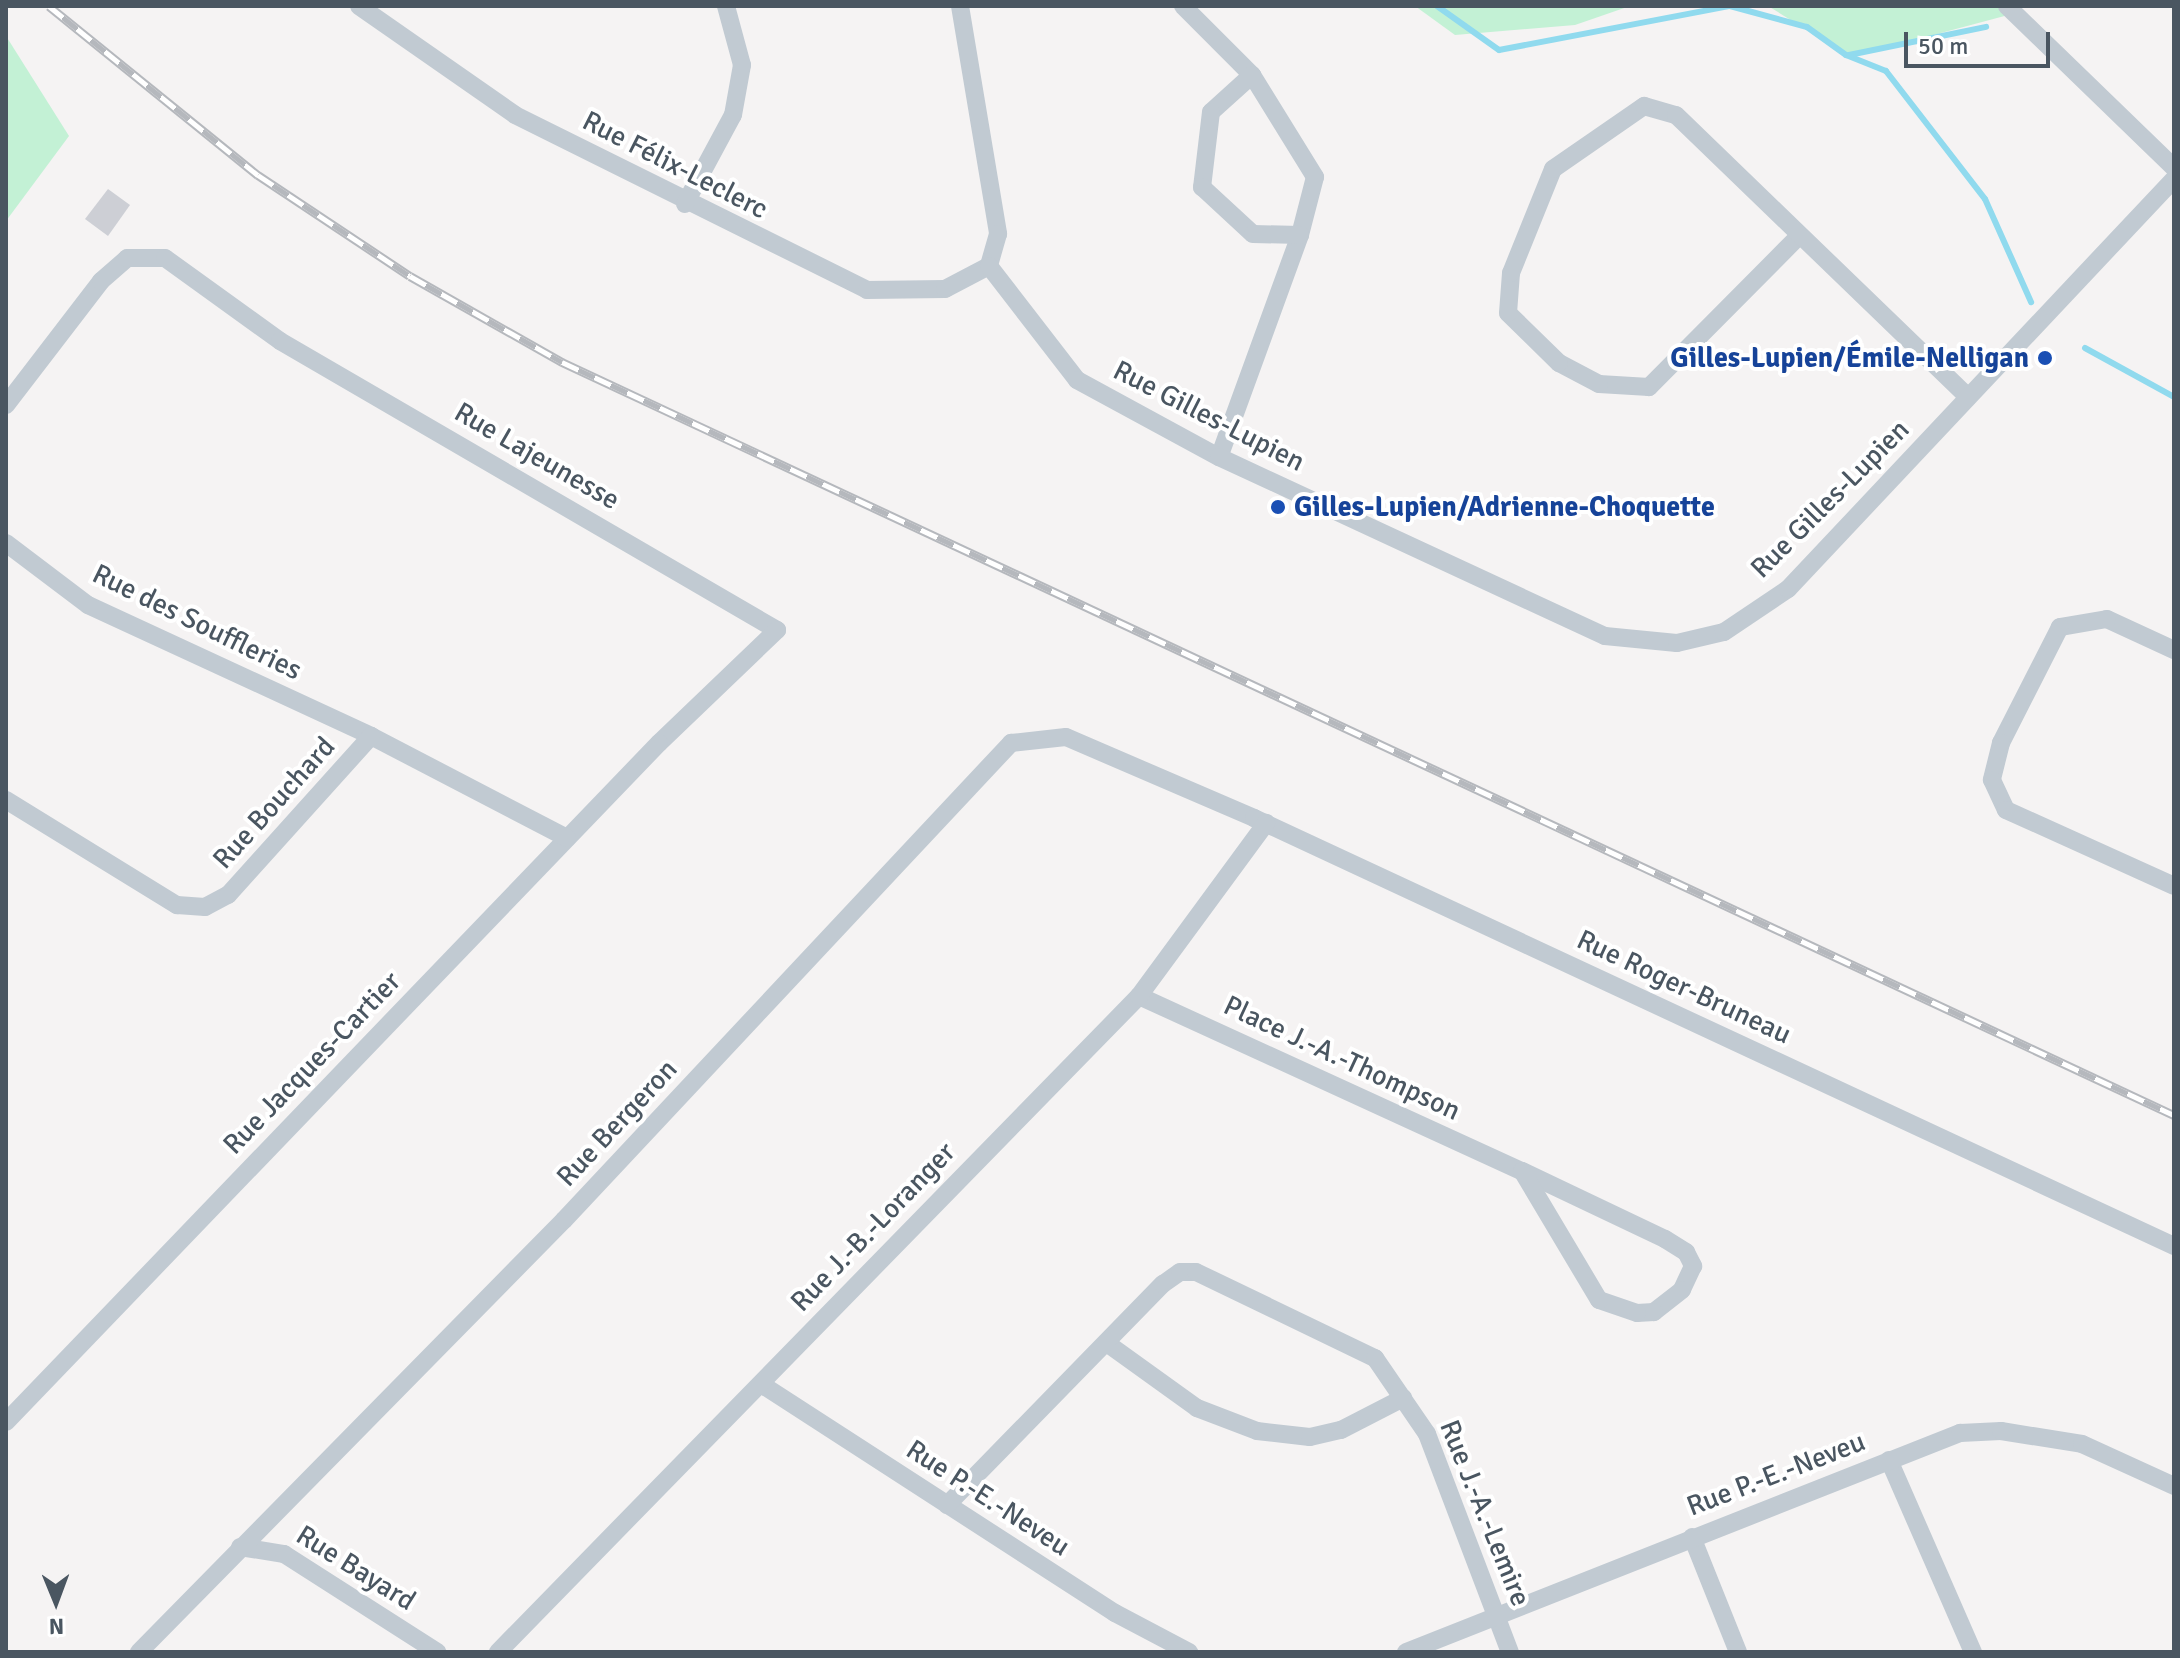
<!DOCTYPE html>
<html>
<head>
<meta charset="utf-8">
<style>
	body { margin:0 }
	#map { position:relative; width:2180px; height:1658px; overflow:hidden; background:#f5f3f3; font-family:Signika,sans-serif }
	div>[style] { position:absolute }
	.green>* { inset:0; background:#c3f1d5 }
	.stream>* { height:6px; margin:-3px; padding:0 3px; transform-origin:3px; border-radius:3px; background:#90daee }
	.building>* { inset:0; background:#cdcfd5 }
	.street>* { height:18px; margin:-9px; padding:0 9px; transform-origin:9px; border-radius:9px; background:#c1cad2 }
	.rail>* { height:9px; margin-top:-4.5px; transform-origin:0; background:repeating-linear-gradient(90deg,#fff 0 18px,#b5b8bd 0 36px); box-sizing:border-box; border-block:2px solid #b5b8bd }
	.dots>* { width:22px; height:22px; translate:-50% -50%; box-sizing:border-box; border:4px solid #fff; border-radius:50% }
	span { translate:-50% -50%; white-space:nowrap; text-align:center; line-height:1.15; -webkit-text-stroke:8px #fff; paint-order:stroke }
	.street-label { font-size:28px; color:#4a5661 }
	.transit-label { font-size:28px; color:#164399; font-weight:700 }
	.right { translate:-100% -50%; text-align:right }
	.left { translate:0 -50%; text-align:left }
	.frame { position:absolute; inset:0; border:8px solid #4a5661; pointer-events:none }
	.north { position:absolute; left:16px; top:1562px; width:80px; height:80px; -webkit-text-stroke:6px #fff; paint-order:stroke; rotate:179deg; font-size:22px; font-weight:700; line-height:32px; text-align:center; color:#4a5661 }
	.north::after { content:''; display:block; margin:auto; width:28px; height:36px; background:#4a5661; clip-path:polygon(50% 0,100% 100%,50% 72%,0 100%) }
	.scale { position:absolute; left:1904px; top:32px; width:146px; height:36px; box-sizing:border-box; border:4px solid #4a5661; border-top:0; padding-left:10px; font-size:24px; line-height:28px; white-space:nowrap; color:#4a5661; -webkit-text-stroke:6px #fff; paint-order:stroke }
</style>
</head>
<body>
<div id="map">
	<div class="green">
		<div style="clip-path:polygon(1415px 6px,1630px 6px,1575px 25px,1455px 35px)"></div>
		<div style="clip-path:polygon(1768px 6px,2004px 6px,2012px 14px,1851px 57px)"></div>
		<div style="clip-path:polygon(6px 36px,69px 136px,6px 221px)"></div>
	</div>
	<div class="stream">
		<div style="left:1437px;top:6px;width:76px;rotate:35.4deg"></div>
		<div style="left:1499px;top:50px;width:234px;rotate:-10.8deg"></div>
		<div style="left:1730px;top:6px;width:80px;rotate:15.3deg"></div>
		<div style="left:1807px;top:27px;width:48px;rotate:35.7deg"></div>
		<div style="left:1846px;top:55px;width:43px;rotate:21.8deg"></div>
		<div style="left:1886px;top:71px;width:162px;rotate:52.3deg"></div>
		<div style="left:1985px;top:199px;width:113px;rotate:65.9deg"></div>
		<div style="left:1849px;top:55px;width:140px;rotate:-11.6deg"></div>
		<div style="left:2085px;top:348px;width:102px;rotate:28.8deg"></div>
	</div>
	<div class="building">
		<div style="clip-path:polygon(108px 189px,130px 205px,108px 236px,85px 219px)"></div>
	</div>
	<div class="street">
		<div style="left:359px;top:6px;width:190px;rotate:34.9deg"></div>
		<div style="left:515px;top:115px;width:393px;rotate:26.4deg"></div>
		<div style="left:867px;top:290px;width:78px;rotate:-0.7deg"></div>
		<div style="left:945px;top:289px;width:50px;rotate:-27.6deg"></div>
		<div style="left:960px;top:6px;width:231px;rotate:80.5deg"></div>
		<div style="left:998px;top:234px;width:33px;rotate:106deg"></div>
		<div style="left:1183px;top:6px;width:98px;rotate:45deg"></div>
		<div style="left:1252px;top:75px;width:120px;rotate:58.3deg"></div>
		<div style="left:1315px;top:177px;width:60px;rotate:104.5deg"></div>
		<div style="left:1300px;top:235px;width:236px;rotate:110deg"></div>
		<div style="left:2007px;top:6px;width:233px;rotate:44.1deg"></div>
		<div style="left:1252px;top:75px;width:55px;rotate:137.9deg"></div>
		<div style="left:1211px;top:112px;width:76px;rotate:96.8deg"></div>
		<div style="left:1202px;top:187px;width:69px;rotate:42.7deg"></div>
		<div style="left:1253px;top:234px;width:47px;rotate:1.2deg"></div>
		<div style="left:685px;top:204px;width:101px;rotate:-61.7deg"></div>
		<div style="left:733px;top:115px;width:51px;rotate:-79.8deg"></div>
		<div style="left:742px;top:65px;width:61px;rotate:-105.2deg"></div>
		<div style="left:1799px;top:236px;width:213px;rotate:134.8deg"></div>
		<div style="left:1649px;top:387px;width:50px;rotate:-176.6deg"></div>
		<div style="left:1599px;top:384px;width:45px;rotate:-152.3deg"></div>
		<div style="left:1559px;top:363px;width:71px;rotate:-135.6deg"></div>
		<div style="left:1508px;top:313px;width:40px;rotate:-85.7deg"></div>
		<div style="left:1511px;top:273px;width:112px;rotate:-68deg"></div>
		<div style="left:1553px;top:169px;width:111px;rotate:-34.7deg"></div>
		<div style="left:1644px;top:106px;width:33px;rotate:16deg"></div>
		<div style="left:1676px;top:115px;width:406px;rotate:44deg"></div>
		<div style="left:989px;top:266px;width:144px;rotate:52.3deg"></div>
		<div style="left:1077px;top:380px;width:162px;rotate:28.5deg"></div>
		<div style="left:1219px;top:457px;width:425px;rotate:24.9deg"></div>
		<div style="left:1605px;top:636px;width:72px;rotate:5.6deg"></div>
		<div style="left:1677px;top:643px;width:48px;rotate:-13.2deg"></div>
		<div style="left:1724px;top:632px;width:77px;rotate:-33.9deg"></div>
		<div style="left:1788px;top:589px;width:563px;rotate:-46.73deg"></div>
		<div style="left:6px;top:405px;width:156px;rotate:-52.5deg"></div>
		<div style="left:101px;top:281px;width:35px;rotate:-41deg"></div>
		<div style="left:127px;top:258px;width:38px"></div>
		<div style="left:165px;top:258px;width:142px;rotate:35.8deg"></div>
		<div style="left:280px;top:341px;width:575px;rotate:30.18deg"></div>
		<div style="left:777px;top:630px;width:163px;rotate:136.2deg"></div>
		<div style="left:659px;top:743px;width:942px;rotate:133.88deg"></div>
		<div style="left:6px;top:543px;width:103px;rotate:37.1deg"></div>
		<div style="left:88px;top:605px;width:312px;rotate:24.8deg"></div>
		<div style="left:371px;top:736px;width:221px;rotate:27.5deg"></div>
		<div style="left:2174px;top:650px;width:74px;rotate:-155.2deg"></div>
		<div style="left:2107px;top:619px;width:48px;rotate:170.3deg"></div>
		<div style="left:2060px;top:627px;width:130px;rotate:117deg"></div>
		<div style="left:2001px;top:743px;width:38px;rotate:104deg"></div>
		<div style="left:1992px;top:780px;width:33px;rotate:65deg"></div>
		<div style="left:2006px;top:810px;width:184px;rotate:24.3deg"></div>
		<div style="left:6px;top:800px;width:201px;rotate:31.6deg"></div>
		<div style="left:177px;top:905px;width:28px;rotate:4deg"></div>
		<div style="left:205px;top:907px;width:26px;rotate:-28deg"></div>
		<div style="left:228px;top:895px;width:214px;rotate:-48deg"></div>
		<div style="left:1139px;top:996px;width:421px;rotate:24.6deg"></div>
		<div style="left:1522px;top:1171px;width:158px;rotate:25.4deg"></div>
		<div style="left:1665px;top:1239px;width:25px;rotate:32deg"></div>
		<div style="left:1686px;top:1252px;width:16px;rotate:63deg"></div>
		<div style="left:1693px;top:1266px;width:26px;rotate:115deg"></div>
		<div style="left:1682px;top:1290px;width:36px;rotate:142deg"></div>
		<div style="left:1654px;top:1312px;width:17px;rotate:177deg"></div>
		<div style="left:1637px;top:1313px;width:40px;rotate:-161.1deg"></div>
		<div style="left:1599px;top:1300px;width:150px;rotate:-120.8deg"></div>
		<div style="left:1108px;top:1344px;width:110px;rotate:35.7deg"></div>
		<div style="left:1197px;top:1408px;width:64px;rotate:21deg"></div>
		<div style="left:1257px;top:1431px;width:53px;rotate:6.5deg"></div>
		<div style="left:1310px;top:1437px;width:32px;rotate:-13deg"></div>
		<div style="left:1341px;top:1430px;width:70px;rotate:-27.3deg"></div>
		<div style="left:761px;top:1384px;width:422px;rotate:32.9deg"></div>
		<div style="left:1115px;top:1613px;width:84px;rotate:27.8deg"></div>
		<div style="left:1889px;top:1460px;width:210px;rotate:66.4deg"></div>
		<div style="left:947px;top:1505px;width:309px;rotate:-45.7deg"></div>
		<div style="left:1163px;top:1284px;width:21px;rotate:-35deg"></div>
		<div style="left:1180px;top:1272px;width:16px"></div>
		<div style="left:1196px;top:1272px;width:199px;rotate:25.7deg"></div>
		<div style="left:1375px;top:1358px;width:92px;rotate:55.6deg"></div>
		<div style="left:1427px;top:1434px;width:233px;rotate:69.2deg"></div>
		<div style="left:1692px;top:1537px;width:124px;rotate:68.2deg"></div>
		<div style="left:240px;top:1547px;width:45px;rotate:9deg"></div>
		<div style="left:284px;top:1554px;width:182px;rotate:32.6deg"></div>
		<div style="left:139px;top:1652px;width:606px;rotate:-45.47deg"></div>
		<div style="left:564px;top:1220px;width:654px;rotate:-46.86deg"></div>
		<div style="left:1011px;top:743px;width:55px;rotate:-6.2deg"></div>
		<div style="left:1066px;top:737px;width:205px;rotate:23.3deg"></div>
		<div style="left:1254px;top:818px;width:1015px;rotate:24.95deg"></div>
		<div style="left:498px;top:1652px;width:917px;rotate:-45.66deg"></div>
		<div style="left:1139px;top:996px;width:215px;rotate:-53.7deg"></div>
		<div style="left:1406px;top:1652px;width:596px;rotate:-21.57deg"></div>
		<div style="left:1960px;top:1433px;width:41px;rotate:-2.8deg"></div>
		<div style="left:2001px;top:1431px;width:82px;rotate:9.1deg"></div>
		<div style="left:2082px;top:1444px;width:101px;rotate:24.5deg"></div>
	</div>
	<div class="rail">
		<div style="left:49px;top:6px;width:269px;rotate:39deg"></div>
		<div style="left:258px;top:175px;width:182px;rotate:33.6deg"></div>
		<div style="left:410px;top:276px;width:175px;rotate:29.5deg"></div>
		<div style="left:562px;top:362px;width:1779px;rotate:25.04deg"></div>
	</div>
	<div class="dots">
		<div style="left:2045px;top:358px;background:#1a4fb4"></div>
		<div style="left:1278px;top:507px;background:#1a4fb4"></div>
	</div>
	<div class="street-label">
		<span style="left:675px;top:165px;rotate:27deg">Rue Félix-Leclerc</span>
		<span style="left:1209px;top:416px;rotate:27deg">Rue Gilles-Lupien</span>
		<span style="left:537px;top:456px;rotate:30deg">Rue Lajeunesse</span>
		<span style="left:1830px;top:499px;rotate:-45deg">Rue Gilles-Lupien</span>
		<span style="left:197px;top:622px;rotate:26deg">Rue des Souffleries</span>
		<span style="left:274px;top:803px;rotate:-48deg">Rue Bouchard</span>
		<span style="left:1684px;top:987px;rotate:25deg">Rue Roger-Bruneau</span>
		<span style="left:1342px;top:1058px;rotate:25deg">Place J.-A.-Thompson</span>
		<span style="left:312px;top:1063px;rotate:-46deg">Rue Jacques-Cartier</span>
		<span style="left:617px;top:1123px;rotate:-47deg">Rue Bergeron</span>
		<span style="left:873px;top:1227px;rotate:-46deg">Rue J.-B.-Loranger</span>
		<span style="left:1776px;top:1474px;rotate:-21deg">Rue P.-E.-Neveu</span>
		<span style="left:988px;top:1498px;rotate:33deg">Rue P.-E.-Neveu</span>
		<span style="left:1485px;top:1513px;rotate:68deg">Rue J.-A.-Lemire</span>
		<span style="left:356px;top:1568px;rotate:32deg">Rue Bayard</span>
	</div>
	<div class="transit-label">
		<span class="right" style="left:2029px;top:358px">Gilles-Lupien/Émile-Nelligan</span>
		<span class="left" style="left:1294px;top:507px">Gilles-Lupien/Adrienne-Choquette</span>
	</div>
	<div class="frame"></div>
	<div class="north">N</div>
	<div class="scale">50 m</div>
</div>
</body>
</html>
